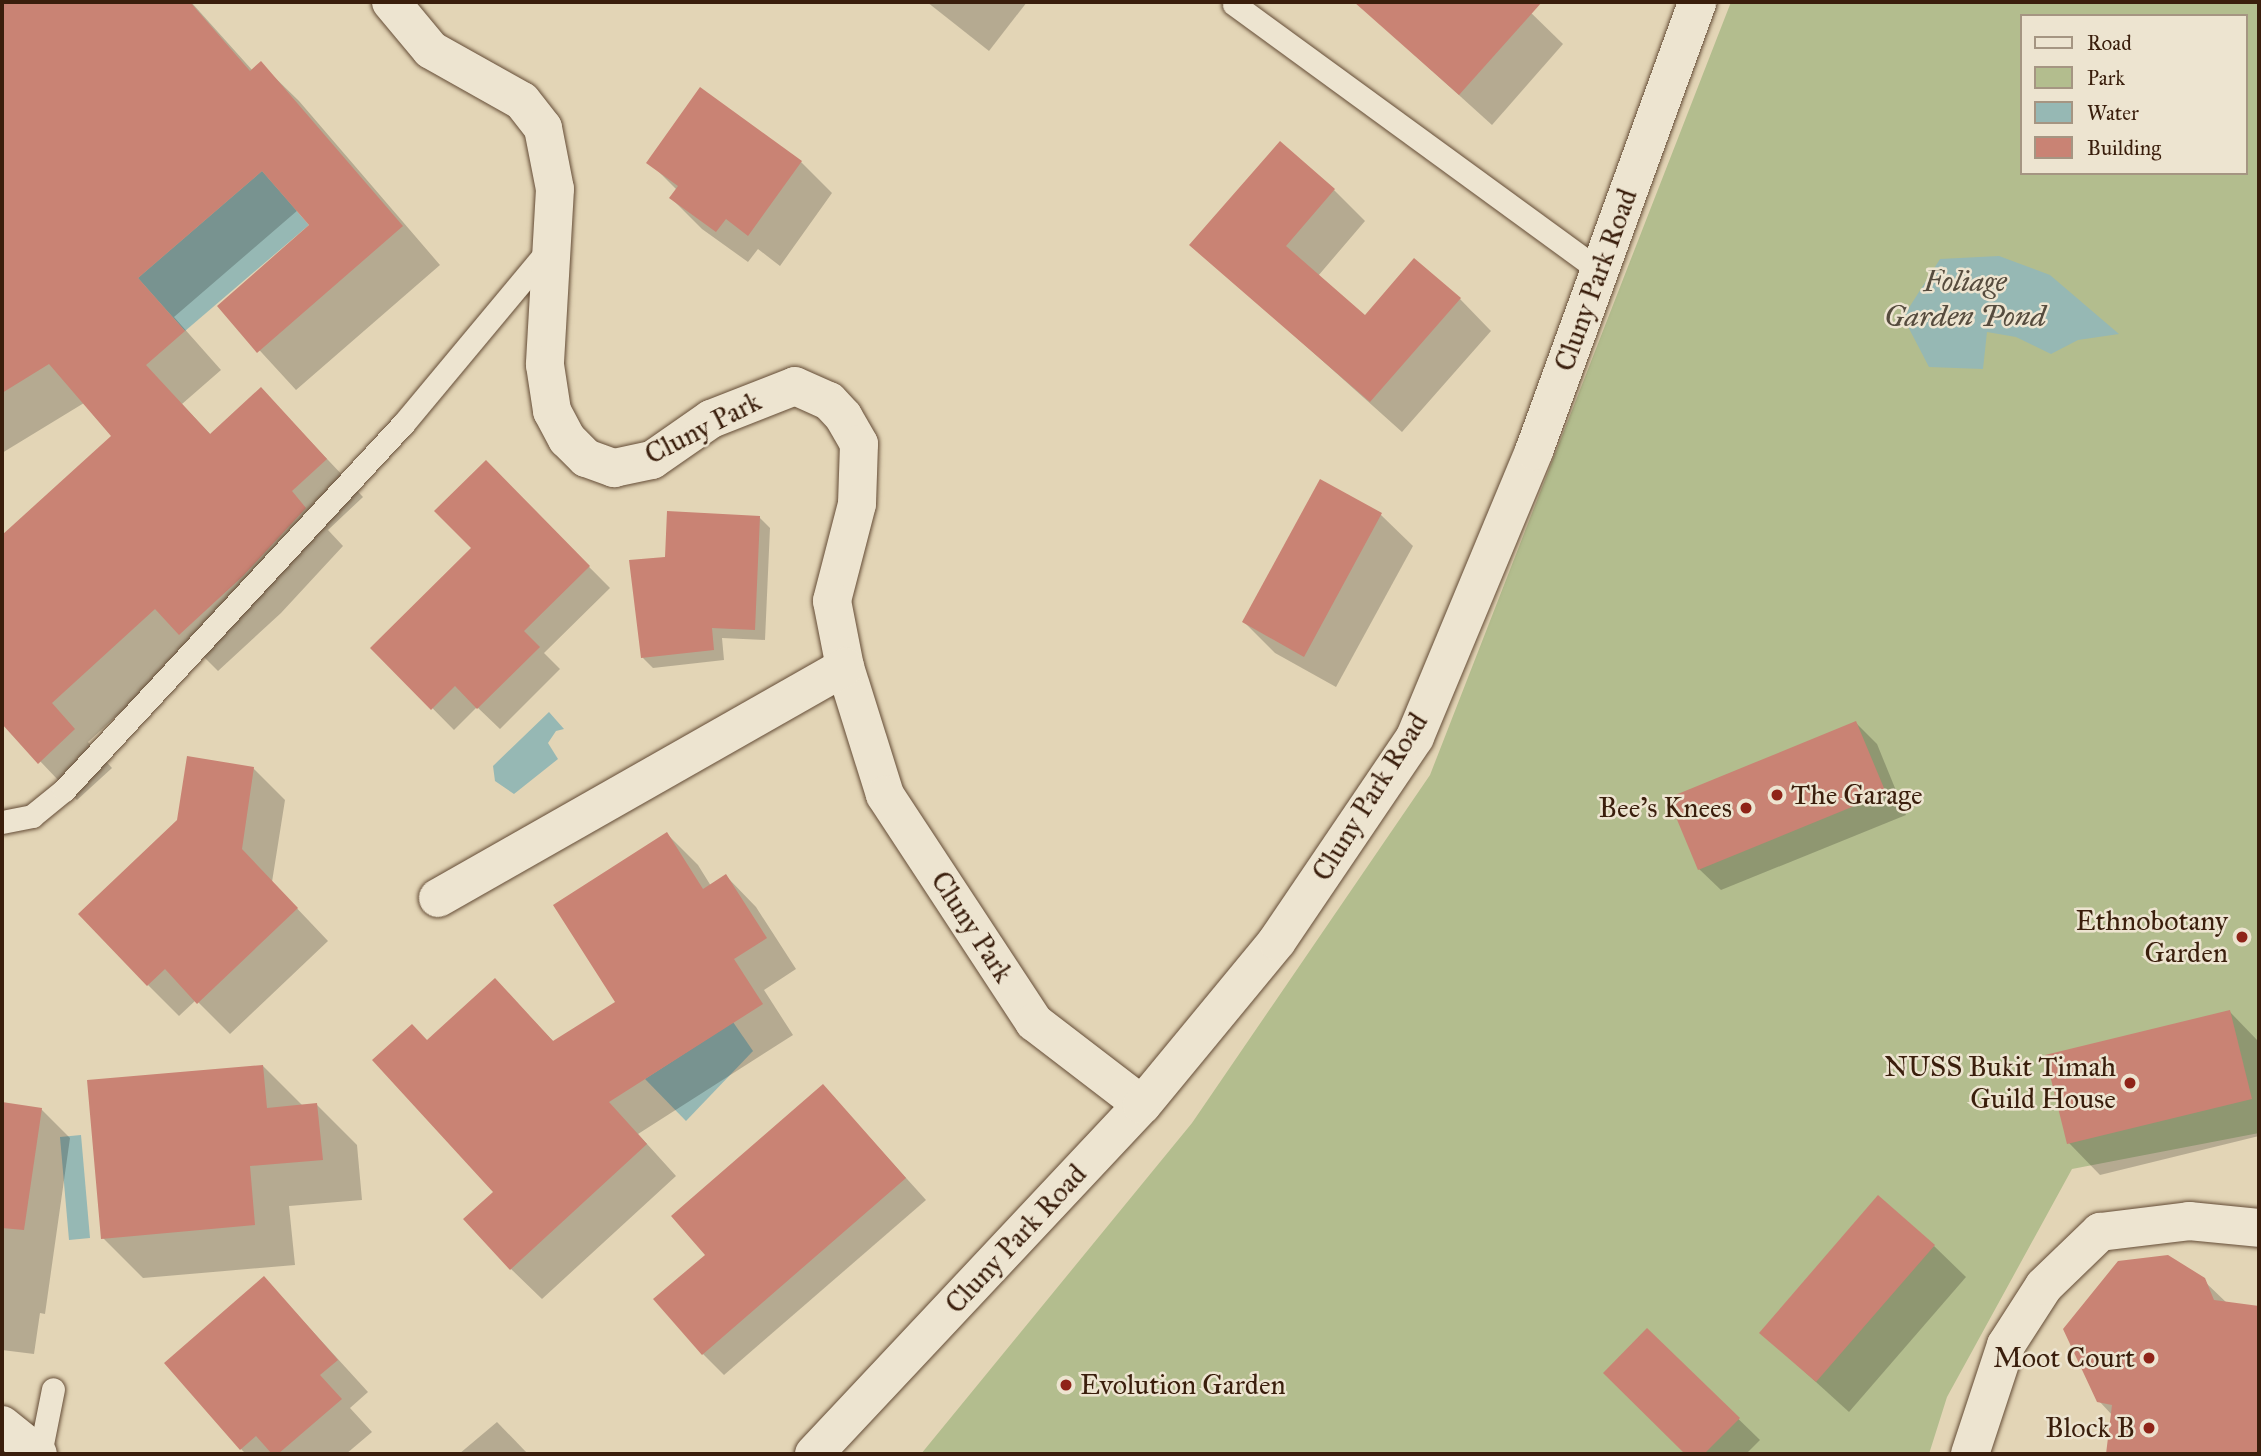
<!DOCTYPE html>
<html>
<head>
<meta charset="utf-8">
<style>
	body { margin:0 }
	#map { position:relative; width:2261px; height:1456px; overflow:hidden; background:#e3d5b6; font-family:"IM FELL Great Primer",serif }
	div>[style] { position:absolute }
	.green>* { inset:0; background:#b3bd8e }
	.water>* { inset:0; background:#96b8b4 }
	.shadow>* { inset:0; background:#0003 }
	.building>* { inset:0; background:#c98374 }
	.roads { filter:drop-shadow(0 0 2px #644c36) drop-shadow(0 0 2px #644c36) }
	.lane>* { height:23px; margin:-11.5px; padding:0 11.5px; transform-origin:11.5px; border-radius:11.5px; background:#ede4d0 }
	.street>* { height:38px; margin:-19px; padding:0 19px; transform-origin:19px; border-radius:19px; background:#ede4d0 }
	.dots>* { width:19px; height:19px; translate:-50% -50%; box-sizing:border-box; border:4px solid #ede4d0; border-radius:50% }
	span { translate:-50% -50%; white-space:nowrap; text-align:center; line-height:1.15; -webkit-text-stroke:5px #ede4d0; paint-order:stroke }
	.street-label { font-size:28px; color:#3a1e0c }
	.poi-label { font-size:28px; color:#3a1e0c }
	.left { translate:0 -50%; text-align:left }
	.right { translate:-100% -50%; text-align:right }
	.water-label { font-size:30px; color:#564c3e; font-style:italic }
	.frame { position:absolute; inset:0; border:4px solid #3a1e0c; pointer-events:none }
	.legend { position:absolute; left:2020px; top:14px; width:228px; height:161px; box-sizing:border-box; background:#ede4d0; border:2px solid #a59582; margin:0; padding:9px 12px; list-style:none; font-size:21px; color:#3a1e0c }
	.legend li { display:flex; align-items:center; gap:14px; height:35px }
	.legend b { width:35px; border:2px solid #a59582 }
</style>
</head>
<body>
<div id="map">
	<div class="green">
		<div style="clip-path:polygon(evenodd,1731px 2px,2259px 2px,2259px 1133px,2072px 1169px,1947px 1397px,1929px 1454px,921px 1454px,1192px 1123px,1430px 775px,1731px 2px,2021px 16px,2245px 16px,2245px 173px,2021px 173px,2021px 16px)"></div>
	</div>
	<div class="water">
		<div style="clip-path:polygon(262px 171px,309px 225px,185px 331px,138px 278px)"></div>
		<div style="clip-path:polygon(1999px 256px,2050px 275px,2119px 334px,2078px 340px,2051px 354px,2016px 337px,1987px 332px,1983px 369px,1929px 367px,1903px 317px,1940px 259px)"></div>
		<div style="clip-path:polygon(549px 712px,564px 729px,556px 731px,548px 743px,558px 759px,514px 794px,495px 781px,493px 766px)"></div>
		<div style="clip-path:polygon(733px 1022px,753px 1051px,686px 1121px,645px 1079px)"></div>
		<div style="clip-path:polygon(81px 1135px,90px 1238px,69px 1240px,60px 1137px)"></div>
	</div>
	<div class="shadow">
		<div style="clip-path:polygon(2px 2px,191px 2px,253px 71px,261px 64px,299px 101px,440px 265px,296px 390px,219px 306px,311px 225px,298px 210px,174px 317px,221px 370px,182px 404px,211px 435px,261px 389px,363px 497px,328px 530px,343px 546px,281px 613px,218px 671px,193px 646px,88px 742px,112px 768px,77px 800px,2px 721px,2px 538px,113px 436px,84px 403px,2px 453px,2px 118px,37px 87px,2px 47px)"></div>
		<div style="clip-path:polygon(927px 2px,1027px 2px,989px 51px)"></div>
		<div style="clip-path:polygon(1356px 2px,1520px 2px,1563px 44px,1492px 125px)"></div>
		<div style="clip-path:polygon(649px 162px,801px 162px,832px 193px,780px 266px,758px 249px,748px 262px,702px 229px,671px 198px,677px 190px)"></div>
		<div style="clip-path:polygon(1334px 190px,1365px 221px,1318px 276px,1365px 317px,1460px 299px,1491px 331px,1402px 432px,1192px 244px)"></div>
		<div style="clip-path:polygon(486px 463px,610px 588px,544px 653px,560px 669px,500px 729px,477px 707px,454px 730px,373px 648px,474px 548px)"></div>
		<div style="clip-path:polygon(1321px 482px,1381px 515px,1413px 546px,1336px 687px,1275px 653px,1244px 622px)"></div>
		<div style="clip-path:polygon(759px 517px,770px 528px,765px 640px,722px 638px,724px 660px,653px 668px,643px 658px,667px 558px)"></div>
		<div style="clip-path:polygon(1856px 723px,1877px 744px,1906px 815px,1721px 890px,1699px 869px)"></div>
		<div style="clip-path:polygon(253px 768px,285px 800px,272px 882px,328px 941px,230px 1034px,196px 1000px,179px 1016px,148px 985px)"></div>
		<div style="clip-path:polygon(667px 834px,698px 865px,711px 886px,726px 876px,756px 907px,796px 969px,764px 990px,793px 1035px,638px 1134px,676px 1176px,542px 1299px,511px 1269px,495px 1193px,427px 1042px,495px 980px,554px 1042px,617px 1003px)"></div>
		<div style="clip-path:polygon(2230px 1012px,2259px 1042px,2259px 1136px,2100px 1175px,2069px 1143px)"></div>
		<div style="clip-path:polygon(263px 1066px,303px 1106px,317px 1105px,357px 1145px,362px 1200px,289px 1206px,295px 1265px,143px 1278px,103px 1238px)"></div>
		<div style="clip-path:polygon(823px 1086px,926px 1200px,724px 1375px,703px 1354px,707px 1255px)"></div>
		<div style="clip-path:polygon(2px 1104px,41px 1109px,70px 1138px,45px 1314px,40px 1313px,34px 1354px,2px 1350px)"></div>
		<div style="clip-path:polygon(1934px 1246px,1966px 1277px,1849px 1412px,1762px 1333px)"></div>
		<div style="clip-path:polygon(264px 1278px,368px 1392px,350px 1408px,372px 1432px,346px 1454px,246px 1454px,241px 1449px)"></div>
		<div style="clip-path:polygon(2203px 1280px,2228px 1304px,2259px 1308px,2259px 1454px,2109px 1454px,2113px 1416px,2099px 1401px)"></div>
		<div style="clip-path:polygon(1647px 1330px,1760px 1440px,1746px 1454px,1687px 1454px,1605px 1373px)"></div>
		<div style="clip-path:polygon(497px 1422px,528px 1454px,459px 1454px)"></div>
	</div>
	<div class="building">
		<div style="clip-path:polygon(2px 2px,190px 2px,250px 71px,261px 61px,403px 226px,257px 353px,217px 306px,309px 225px,262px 171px,138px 278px,185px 331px,146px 365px,210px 434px,261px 387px,327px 459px,292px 491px,306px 508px,243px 576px,179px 635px,155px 609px,52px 703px,75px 729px,38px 764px,2px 724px,2px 535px,111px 436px,49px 364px,2px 393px)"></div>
		<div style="clip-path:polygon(1354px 2px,1542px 2px,1459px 95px)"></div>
		<div style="clip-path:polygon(700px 87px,802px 161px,748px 236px,726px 219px,716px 232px,669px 198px,678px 186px,646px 163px)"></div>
		<div style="clip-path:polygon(1280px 141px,1335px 189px,1286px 246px,1365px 315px,1414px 258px,1461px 298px,1370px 402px,1189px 245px)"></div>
		<div style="clip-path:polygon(486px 460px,590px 566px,524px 631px,540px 647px,477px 709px,455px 686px,431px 710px,370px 648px,471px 548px,434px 511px)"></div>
		<div style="clip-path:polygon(1320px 479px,1382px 513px,1304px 657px,1242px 622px)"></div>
		<div style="clip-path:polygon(667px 511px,760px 516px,755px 630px,712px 628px,714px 650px,641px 658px,629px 560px,665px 557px)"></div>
		<div style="clip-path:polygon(1856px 721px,1886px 793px,1698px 870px,1668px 798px)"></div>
		<div style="clip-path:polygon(187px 756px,254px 767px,242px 849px,298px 908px,197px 1004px,165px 969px,147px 986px,78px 914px,177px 820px)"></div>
		<div style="clip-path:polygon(667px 832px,703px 889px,726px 874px,767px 938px,734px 959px,763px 1004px,609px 1102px,647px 1144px,510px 1270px,463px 1219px,493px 1192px,372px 1060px,412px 1024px,427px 1040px,495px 978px,553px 1041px,615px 1002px,553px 905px)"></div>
		<div style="clip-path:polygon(2230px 1010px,2252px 1099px,2067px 1144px,2045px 1055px)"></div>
		<div style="clip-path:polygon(263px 1065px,267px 1108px,317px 1103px,323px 1160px,250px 1166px,255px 1225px,101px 1239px,87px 1080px)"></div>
		<div style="clip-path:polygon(823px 1084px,906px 1178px,702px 1355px,653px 1299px,705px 1255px,671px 1216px)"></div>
		<div style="clip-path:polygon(2px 1102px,42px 1108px,24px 1230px,2px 1228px)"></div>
		<div style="clip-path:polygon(1878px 1195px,1935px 1245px,1816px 1382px,1759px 1333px)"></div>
		<div style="clip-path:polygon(2168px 1255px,2205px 1278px,2214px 1300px,2259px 1306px,2259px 1454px,2106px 1454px,2112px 1405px,2097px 1402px,2063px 1329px,2118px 1261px)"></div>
		<div style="clip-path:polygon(264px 1276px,338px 1360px,320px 1375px,342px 1399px,278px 1454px,272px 1454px,256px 1436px,240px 1450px,164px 1363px)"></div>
		<div style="clip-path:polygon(1647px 1328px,1740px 1418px,1704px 1454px,1685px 1454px,1603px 1373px)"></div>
	</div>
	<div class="roads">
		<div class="lane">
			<div style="left:1234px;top:4px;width:452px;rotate:36.1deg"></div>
			<div style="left:2px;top:822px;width:31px;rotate:-11deg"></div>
			<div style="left:32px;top:816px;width:41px;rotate:-39.1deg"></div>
			<div style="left:64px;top:790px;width:499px;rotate:-47.2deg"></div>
			<div style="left:403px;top:424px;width:228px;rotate:-50.2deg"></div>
			<div style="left:40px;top:1454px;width:66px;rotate:-78.7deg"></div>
		</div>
		<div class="street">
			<div style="left:391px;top:2px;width:62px;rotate:50.2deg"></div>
			<div style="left:431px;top:50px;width:104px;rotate:29.3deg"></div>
			<div style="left:522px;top:101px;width:34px;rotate:52deg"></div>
			<div style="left:543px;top:128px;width:62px;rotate:78.9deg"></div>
			<div style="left:555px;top:189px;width:176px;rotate:93.3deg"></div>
			<div style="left:545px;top:365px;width:47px;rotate:81.3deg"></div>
			<div style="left:552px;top:411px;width:32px;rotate:62deg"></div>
			<div style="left:567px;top:439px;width:27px;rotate:45deg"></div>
			<div style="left:586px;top:458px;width:30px;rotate:20deg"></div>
			<div style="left:614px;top:468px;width:39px;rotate:-12deg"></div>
			<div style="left:652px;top:460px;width:72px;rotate:-34.8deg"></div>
			<div style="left:711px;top:419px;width:90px;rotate:-21.4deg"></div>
			<div style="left:795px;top:386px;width:37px;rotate:24deg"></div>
			<div style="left:829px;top:401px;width:21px;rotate:47deg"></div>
			<div style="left:843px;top:416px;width:32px;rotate:60deg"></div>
			<div style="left:859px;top:444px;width:60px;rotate:91.9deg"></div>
			<div style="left:857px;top:504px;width:100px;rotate:104.5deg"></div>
			<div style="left:832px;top:601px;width:67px;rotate:78.9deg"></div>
			<div style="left:845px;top:667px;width:134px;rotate:72.6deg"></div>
			<div style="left:885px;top:795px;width:272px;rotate:56.7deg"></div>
			<div style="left:1034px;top:1022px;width:136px;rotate:37.5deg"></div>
			<div style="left:438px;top:898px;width:468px;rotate:-29.6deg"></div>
			<div style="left:2px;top:1425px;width:46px;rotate:38.9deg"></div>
			<div style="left:814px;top:1454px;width:479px;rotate:-46.8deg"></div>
			<div style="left:1142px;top:1105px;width:212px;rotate:-50.5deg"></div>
			<div style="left:1277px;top:941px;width:246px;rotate:-55.9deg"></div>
			<div style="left:1415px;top:737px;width:310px;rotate:-67.4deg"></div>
			<div style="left:1534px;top:451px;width:478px;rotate:-70deg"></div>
			<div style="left:1970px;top:1454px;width:115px;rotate:-71.7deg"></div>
			<div style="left:2006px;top:1345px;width:70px;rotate:-57.2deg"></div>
			<div style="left:2044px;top:1286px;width:78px;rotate:-44deg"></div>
			<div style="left:2100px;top:1232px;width:90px;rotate:-7deg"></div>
			<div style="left:2189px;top:1221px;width:70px;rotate:5.7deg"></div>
		</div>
	</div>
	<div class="dots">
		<div style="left:1777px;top:795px;background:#8f2418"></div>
		<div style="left:1746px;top:808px;background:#8f2418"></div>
		<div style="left:2242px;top:937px;background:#8f2418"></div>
		<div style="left:2130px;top:1083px;background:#8f2418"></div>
		<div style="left:2149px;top:1358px;background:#8f2418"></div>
		<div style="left:1066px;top:1385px;background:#8f2418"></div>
		<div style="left:2149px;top:1428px;background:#8f2418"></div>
	</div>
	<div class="street-label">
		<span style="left:1596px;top:280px;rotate:-70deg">Cluny Park Road</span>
		<span style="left:703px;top:428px;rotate:-27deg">Cluny Park</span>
		<span style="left:1370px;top:797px;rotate:-58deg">Cluny Park Road</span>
		<span style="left:972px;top:927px;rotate:57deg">Cluny Park</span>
		<span style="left:1016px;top:1239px;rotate:-47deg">Cluny Park Road</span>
	</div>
	<div class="poi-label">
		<span class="left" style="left:1791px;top:795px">The Garage</span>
		<span class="right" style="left:1732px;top:808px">Bee's Knees</span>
		<span class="right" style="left:2228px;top:937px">Ethnobotany<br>Garden</span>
		<span class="right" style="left:2116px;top:1083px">NUSS Bukit Timah<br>Guild House</span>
		<span class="right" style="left:2135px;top:1358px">Moot Court</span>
		<span class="left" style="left:1080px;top:1385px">Evolution Garden</span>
		<span class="right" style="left:2135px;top:1428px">Block B</span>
	</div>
	<div class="water-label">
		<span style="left:1965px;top:298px">Foliage<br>Garden Pond</span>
	</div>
	<div class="frame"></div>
	<ul class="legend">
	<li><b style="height:9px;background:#ede4d0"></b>Road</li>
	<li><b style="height:19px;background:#b3bd8e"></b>Park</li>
	<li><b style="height:19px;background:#96b8b4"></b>Water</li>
	<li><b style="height:19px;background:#c98374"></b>Building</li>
	</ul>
</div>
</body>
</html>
